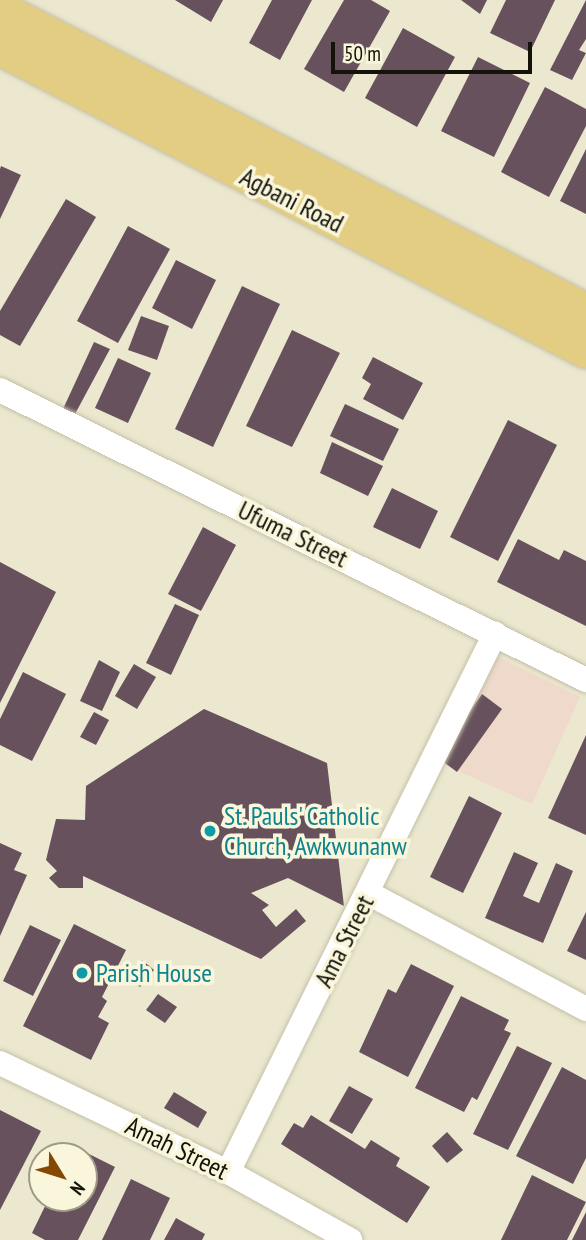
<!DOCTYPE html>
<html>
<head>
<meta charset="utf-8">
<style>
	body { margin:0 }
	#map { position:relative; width:586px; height:1240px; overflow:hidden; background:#ece8cf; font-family:"PT Sans Narrow",sans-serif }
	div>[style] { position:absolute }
	.commercial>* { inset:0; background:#eed9cb }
	.building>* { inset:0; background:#66515d }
	.roads { filter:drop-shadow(0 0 2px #c4c0a8) drop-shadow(0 0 2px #c4c0a8) }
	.minor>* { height:24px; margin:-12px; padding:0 12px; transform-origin:12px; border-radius:12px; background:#fff }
	.primary>* { height:38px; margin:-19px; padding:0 19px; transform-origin:19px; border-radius:19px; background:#e2cd83 }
	.dots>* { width:19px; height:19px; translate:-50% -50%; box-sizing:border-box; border:4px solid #faf6dc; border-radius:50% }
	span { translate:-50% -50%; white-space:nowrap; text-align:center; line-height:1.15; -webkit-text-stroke:7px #faf6dc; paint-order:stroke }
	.street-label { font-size:26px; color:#14130a }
	.culture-label { font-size:26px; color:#0d838f }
	.left { translate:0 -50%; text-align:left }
	.north { position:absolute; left:28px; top:1142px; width:70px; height:70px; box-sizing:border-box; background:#faf6dc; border:2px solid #9e9b88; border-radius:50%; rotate:128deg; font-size:19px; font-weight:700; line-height:28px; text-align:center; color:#14130a }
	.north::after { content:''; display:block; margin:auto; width:24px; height:32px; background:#844802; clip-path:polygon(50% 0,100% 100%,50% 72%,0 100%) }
	.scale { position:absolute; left:331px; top:42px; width:201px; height:32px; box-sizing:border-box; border:4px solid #14130a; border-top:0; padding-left:9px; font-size:21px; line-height:24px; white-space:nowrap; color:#14130a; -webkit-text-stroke:5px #faf6dc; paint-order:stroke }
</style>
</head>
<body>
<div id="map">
	<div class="commercial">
		<div style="clip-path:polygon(496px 656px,580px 697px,532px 804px,445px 765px)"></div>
	</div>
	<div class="building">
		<div style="clip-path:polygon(175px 0,223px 0,211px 22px)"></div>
		<div style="clip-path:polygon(272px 0,312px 0,280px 60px,249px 43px)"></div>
		<div style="clip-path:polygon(344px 0,371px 0,390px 11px,344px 92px,304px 69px)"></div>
		<div style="clip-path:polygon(461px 0,487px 0,480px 14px)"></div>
		<div style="clip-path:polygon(506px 0,555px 0,530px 52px,490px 33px)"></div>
		<div style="clip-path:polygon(586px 0,586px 39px,579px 50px,586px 53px,572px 80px,550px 70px)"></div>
		<div style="clip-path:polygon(403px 28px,455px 57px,417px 127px,365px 98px)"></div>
		<div style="clip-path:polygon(478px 57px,530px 83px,494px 157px,441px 131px)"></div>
		<div style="clip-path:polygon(545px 87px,586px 109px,586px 126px,549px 197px,501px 172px)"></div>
		<div style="clip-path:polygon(586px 149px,586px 214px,560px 201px)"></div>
		<div style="clip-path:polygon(1px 166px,21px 175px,0 219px,0 169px)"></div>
		<div style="clip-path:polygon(66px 199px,96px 217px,20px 346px,0 335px,0 311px)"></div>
		<div style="clip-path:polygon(128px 226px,170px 249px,118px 343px,77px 321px)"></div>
		<div style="clip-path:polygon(176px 260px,216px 280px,192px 329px,152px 308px)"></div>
		<div style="clip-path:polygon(242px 286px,280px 304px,213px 447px,175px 429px)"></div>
		<div style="clip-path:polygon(141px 316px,169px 326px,157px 360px,128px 350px)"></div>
		<div style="clip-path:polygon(292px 330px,340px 353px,292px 447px,246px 426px)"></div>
		<div style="clip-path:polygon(94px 342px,110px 349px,75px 414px,63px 409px)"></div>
		<div style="clip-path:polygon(373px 357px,423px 383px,403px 420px,363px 399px,371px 384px,362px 378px)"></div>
		<div style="clip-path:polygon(118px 358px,151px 373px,128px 423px,95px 408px)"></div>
		<div style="clip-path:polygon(345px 404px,399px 429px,383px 461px,330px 436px)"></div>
		<div style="clip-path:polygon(508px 420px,557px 445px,498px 561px,450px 537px)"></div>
		<div style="clip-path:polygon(332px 442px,383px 466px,368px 496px,320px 473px)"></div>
		<div style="clip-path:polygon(392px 488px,438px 511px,420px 549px,373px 527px)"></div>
		<div style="clip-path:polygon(203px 527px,236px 545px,201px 611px,168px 594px)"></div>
		<div style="clip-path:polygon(518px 539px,559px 560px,564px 550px,586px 561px,586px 626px,497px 582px)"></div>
		<div style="clip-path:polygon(0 562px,56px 592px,0 703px)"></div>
		<div style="clip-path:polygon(175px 604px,199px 615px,171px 675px,146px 663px)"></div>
		<div style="clip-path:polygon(99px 660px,120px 672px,102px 711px,80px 701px)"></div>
		<div style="clip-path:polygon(134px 664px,156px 677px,137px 709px,115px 696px)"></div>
		<div style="clip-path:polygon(23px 672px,66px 694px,32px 761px,0 745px,0 719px)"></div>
		<div style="clip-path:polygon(482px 694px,502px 709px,457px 772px,437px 757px)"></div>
		<div style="clip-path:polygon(204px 709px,327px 763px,344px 906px,288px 878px,251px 893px,269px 905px,262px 910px,276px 927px,296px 909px,306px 921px,261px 959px,83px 876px,83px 888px,59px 888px,49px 878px,57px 871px,46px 860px,56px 819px,85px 820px,86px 786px)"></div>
		<div style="clip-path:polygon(94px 712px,109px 720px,96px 745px,80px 737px)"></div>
		<div style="clip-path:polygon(586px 735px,586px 835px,548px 818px)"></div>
		<div style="clip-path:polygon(469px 796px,502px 813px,463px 893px,430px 877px)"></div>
		<div style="clip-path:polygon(0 843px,22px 853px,14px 870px,27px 875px,0 936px)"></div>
		<div style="clip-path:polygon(514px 852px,538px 863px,523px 896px,539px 903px,556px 863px,573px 871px,543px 943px,485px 918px)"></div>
		<div style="clip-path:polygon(586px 912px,586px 960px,567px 951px)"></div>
		<div style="clip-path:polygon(74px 924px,126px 950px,102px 997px,107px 1001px,98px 1017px,109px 1023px,91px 1060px,23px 1026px)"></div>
		<div style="clip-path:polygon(30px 925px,61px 940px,33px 996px,3px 981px)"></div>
		<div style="clip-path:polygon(142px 960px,154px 970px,140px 987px,128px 978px)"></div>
		<div style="clip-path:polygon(411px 964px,454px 986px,408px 1077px,359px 1052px,388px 989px,396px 993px)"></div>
		<div style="clip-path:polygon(158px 994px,177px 1007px,165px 1023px,146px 1010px)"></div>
		<div style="clip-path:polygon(461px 996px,509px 1020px,504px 1030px,511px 1033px,477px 1100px,472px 1097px,464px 1112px,415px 1088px)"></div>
		<div style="clip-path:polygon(517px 1046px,552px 1063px,508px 1150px,473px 1134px)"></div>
		<div style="clip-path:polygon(562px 1067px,586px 1080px,586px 1158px,573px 1184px,516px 1156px)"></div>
		<div style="clip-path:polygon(349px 1086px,373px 1099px,352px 1134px,329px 1121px)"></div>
		<div style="clip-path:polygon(174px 1092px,207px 1112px,198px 1128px,164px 1108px)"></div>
		<div style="clip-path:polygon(0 1110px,41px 1131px,0 1210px)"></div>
		<div style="clip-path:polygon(311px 1115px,365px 1149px,371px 1140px,400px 1158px,396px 1166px,430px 1187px,407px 1223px,281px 1144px,294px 1123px,303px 1128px)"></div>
		<div style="clip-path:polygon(447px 1132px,463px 1150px,447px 1163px,432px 1146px)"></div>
		<div style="clip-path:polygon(75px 1147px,115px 1167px,78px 1240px,45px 1240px,32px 1233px,49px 1198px,84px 1198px,84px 1156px,71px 1156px)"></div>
		<div style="clip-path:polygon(532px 1175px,586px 1202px,567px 1240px,501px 1240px)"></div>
		<div style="clip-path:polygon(131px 1179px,170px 1198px,150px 1240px,102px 1240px)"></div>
		<div style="clip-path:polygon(586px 1212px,586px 1240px,572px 1240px)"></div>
		<div style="clip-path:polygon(176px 1218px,205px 1234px,202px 1240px,164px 1240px)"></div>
	</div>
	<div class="roads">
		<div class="minor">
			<div style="left:0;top:390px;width:654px;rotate:26.33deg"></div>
			<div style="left:368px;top:893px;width:247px;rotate:28deg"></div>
			<div style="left:0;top:1063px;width:253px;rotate:25.6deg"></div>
			<div style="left:228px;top:1172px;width:140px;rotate:29.1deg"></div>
			<div style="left:228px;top:1172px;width:601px;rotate:-63.61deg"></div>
		</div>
		<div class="primary">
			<div style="left:0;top:11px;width:659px;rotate:27.26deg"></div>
			<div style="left:0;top:46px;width:660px;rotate:27.34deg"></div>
		</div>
	</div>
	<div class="dots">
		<div style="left:210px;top:831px;background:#0f9aa8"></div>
		<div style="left:82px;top:973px;background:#0f9aa8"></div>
	</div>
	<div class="street-label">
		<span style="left:292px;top:200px;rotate:27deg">Agbani Road</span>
		<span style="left:293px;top:534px;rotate:26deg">Ufuma Street</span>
		<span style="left:344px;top:941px;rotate:-63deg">Ama Street</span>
		<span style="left:177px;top:1148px;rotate:26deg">Amah Street</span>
	</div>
	<div class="culture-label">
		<span class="left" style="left:224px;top:831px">St. Pauls' Catholic<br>Church, Awkwunanw</span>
		<span class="left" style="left:96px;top:973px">Parish House</span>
	</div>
	<div class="north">N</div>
	<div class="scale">50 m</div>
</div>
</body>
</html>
